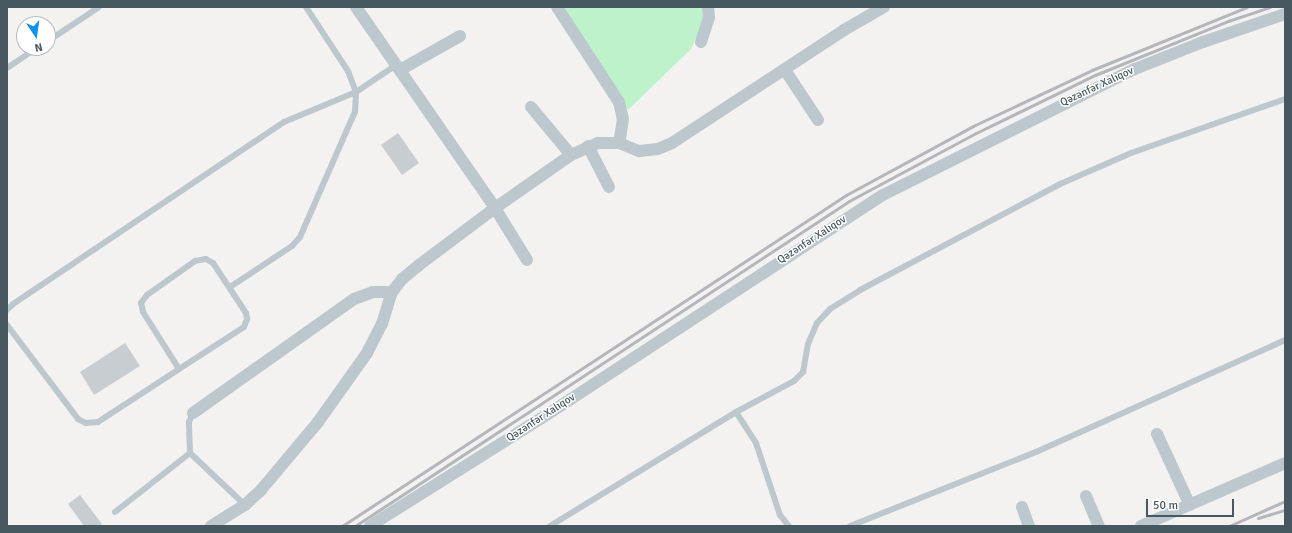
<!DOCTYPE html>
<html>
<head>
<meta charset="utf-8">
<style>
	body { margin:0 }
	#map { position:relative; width:1292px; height:533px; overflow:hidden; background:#f4f1f1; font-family:Signika,sans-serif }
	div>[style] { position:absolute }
	.green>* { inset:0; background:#bef2cb }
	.building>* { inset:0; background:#c8cdd1 }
	.service>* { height:6px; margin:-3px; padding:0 3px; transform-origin:3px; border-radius:3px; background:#bcc8ce }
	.minor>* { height:12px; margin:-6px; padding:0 6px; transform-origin:6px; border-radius:6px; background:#bcc8ce }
	.rail>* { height:3px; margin:-1.5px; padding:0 1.5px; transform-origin:1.5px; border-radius:1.5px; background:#b3b7bc }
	span { translate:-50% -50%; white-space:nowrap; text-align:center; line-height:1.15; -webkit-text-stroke:3px #fff; paint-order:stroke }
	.street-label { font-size:11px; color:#485860 }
	.frame { position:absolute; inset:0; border:8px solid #485860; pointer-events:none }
	.north { position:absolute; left:16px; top:16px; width:40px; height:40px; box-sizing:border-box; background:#fff; border:1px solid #b6bcbf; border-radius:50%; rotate:167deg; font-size:11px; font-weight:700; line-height:16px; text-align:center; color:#485860 }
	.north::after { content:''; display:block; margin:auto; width:14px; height:18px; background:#0f91f0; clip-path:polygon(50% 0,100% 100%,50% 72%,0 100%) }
	.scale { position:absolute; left:1146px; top:499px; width:88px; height:18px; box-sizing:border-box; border:2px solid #485860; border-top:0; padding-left:5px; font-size:12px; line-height:14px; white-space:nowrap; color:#485860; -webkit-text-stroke:3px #fff; paint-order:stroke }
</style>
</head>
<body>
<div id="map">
	<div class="green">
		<div style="clip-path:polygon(564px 7px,704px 7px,704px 21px,691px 49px,628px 110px)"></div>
	</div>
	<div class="building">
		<div style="clip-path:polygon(398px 133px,419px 163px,402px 175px,381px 145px)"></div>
		<div style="clip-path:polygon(125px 343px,140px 366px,94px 395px,80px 372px)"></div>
		<div style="clip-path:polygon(80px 495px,102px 524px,99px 526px,84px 526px,68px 504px)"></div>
	</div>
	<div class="service">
		<div style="left:48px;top:41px;width:61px;rotate:-33.7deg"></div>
		<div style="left:7px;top:68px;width:36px;rotate:-34deg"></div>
		<div style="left:230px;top:287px;width:74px;rotate:-33.5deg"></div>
		<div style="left:292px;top:246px;width:12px;rotate:-48deg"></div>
		<div style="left:300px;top:237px;width:137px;rotate:-66.3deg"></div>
		<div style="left:355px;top:112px;width:20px;rotate:-87deg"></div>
		<div style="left:356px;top:92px;width:48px;rotate:-34deg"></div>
		<div style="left:7px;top:310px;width:8px;rotate:-45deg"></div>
		<div style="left:13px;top:304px;width:326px;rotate:-33.9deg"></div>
		<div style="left:284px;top:122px;width:78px;rotate:-22.6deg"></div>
		<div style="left:356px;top:92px;width:22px;rotate:-111deg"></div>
		<div style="left:348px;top:71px;width:77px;rotate:-123.3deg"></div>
		<div style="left:7px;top:325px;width:118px;rotate:52.9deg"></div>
		<div style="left:78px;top:419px;width:9px;rotate:27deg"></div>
		<div style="left:86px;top:423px;width:12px;rotate:-5deg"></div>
		<div style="left:98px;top:422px;width:97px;rotate:-33.2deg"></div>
		<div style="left:179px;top:369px;width:77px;rotate:-32.9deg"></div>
		<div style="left:244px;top:327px;width:9px;rotate:-69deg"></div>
		<div style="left:247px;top:319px;width:6px;rotate:-99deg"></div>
		<div style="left:246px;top:313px;width:60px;rotate:-123.4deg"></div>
		<div style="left:213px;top:263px;width:8px;rotate:-150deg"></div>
		<div style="left:206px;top:259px;width:11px;rotate:170deg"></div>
		<div style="left:195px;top:261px;width:59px;rotate:144.7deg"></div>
		<div style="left:147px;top:295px;width:10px;rotate:127deg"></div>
		<div style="left:141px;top:303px;width:9px;rotate:77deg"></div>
		<div style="left:143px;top:312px;width:67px;rotate:57.7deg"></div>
		<div style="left:736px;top:412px;width:37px;rotate:57deg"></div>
		<div style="left:756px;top:443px;width:76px;rotate:71.6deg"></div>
		<div style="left:780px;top:515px;width:14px;rotate:51deg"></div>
		<div style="left:190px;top:453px;width:76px;rotate:43.4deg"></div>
		<div style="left:115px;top:512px;width:95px;rotate:-38.2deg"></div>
		<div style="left:190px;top:453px;width:31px;rotate:-92deg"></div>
		<div style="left:189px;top:422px;width:10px;rotate:-66deg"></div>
		<div style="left:550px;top:526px;width:218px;rotate:-31.5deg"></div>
		<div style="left:736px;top:412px;width:66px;rotate:-28.1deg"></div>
		<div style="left:794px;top:381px;width:13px;rotate:-45deg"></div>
		<div style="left:803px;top:372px;width:28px;rotate:-80deg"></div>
		<div style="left:808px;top:344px;width:23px;rotate:-67deg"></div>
		<div style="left:817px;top:323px;width:19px;rotate:-47deg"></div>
		<div style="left:830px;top:309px;width:36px;rotate:-32deg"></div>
		<div style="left:860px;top:290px;width:226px;rotate:-27.9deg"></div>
		<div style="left:1060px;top:184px;width:77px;rotate:-23.6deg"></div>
		<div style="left:1131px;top:153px;width:163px;rotate:-19.3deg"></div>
		<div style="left:850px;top:526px;width:200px;rotate:-21.7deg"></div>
		<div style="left:1036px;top:452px;width:273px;rotate:-24.2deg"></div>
	</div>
	<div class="minor">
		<div style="left:356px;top:7px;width:244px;rotate:55.3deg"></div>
		<div style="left:495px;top:208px;width:61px;rotate:58.4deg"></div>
		<div style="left:557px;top:7px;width:113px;rotate:56.9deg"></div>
		<div style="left:619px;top:102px;width:17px;rotate:77deg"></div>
		<div style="left:623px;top:119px;width:24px;rotate:99deg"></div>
		<div style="left:701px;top:42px;width:26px;rotate:-72deg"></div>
		<div style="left:709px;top:17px;width:10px;rotate:-96deg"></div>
		<div style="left:400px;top:70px;width:69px;rotate:-29.5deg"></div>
		<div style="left:785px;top:70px;width:60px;rotate:56.6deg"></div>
		<div style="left:531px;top:107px;width:62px;rotate:50.2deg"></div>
		<div style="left:588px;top:146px;width:46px;rotate:62.9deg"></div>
		<div style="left:193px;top:413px;width:197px;rotate:-35.3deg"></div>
		<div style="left:354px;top:299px;width:20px;rotate:-20deg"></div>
		<div style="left:373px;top:292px;width:19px"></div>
		<div style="left:1157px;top:434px;width:78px;rotate:65.1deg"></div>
		<div style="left:1086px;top:496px;width:33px;rotate:67deg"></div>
		<div style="left:1022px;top:507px;width:20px;rotate:70deg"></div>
		<div style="left:211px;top:526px;width:40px;rotate:-32deg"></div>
		<div style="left:245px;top:505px;width:22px;rotate:-43deg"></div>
		<div style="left:261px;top:490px;width:89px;rotate:-50deg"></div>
		<div style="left:318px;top:422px;width:85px;rotate:-54.6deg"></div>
		<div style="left:367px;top:353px;width:33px;rotate:-63deg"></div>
		<div style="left:382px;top:324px;width:34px;rotate:-73deg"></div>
		<div style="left:392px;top:292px;width:16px;rotate:-52deg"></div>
		<div style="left:402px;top:279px;width:22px;rotate:-39deg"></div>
		<div style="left:419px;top:265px;width:95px;rotate:-36.9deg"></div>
		<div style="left:495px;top:208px;width:93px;rotate:-34.9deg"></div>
		<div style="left:571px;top:155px;width:30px;rotate:-24deg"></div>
		<div style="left:598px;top:143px;width:21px"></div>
		<div style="left:619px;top:143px;width:22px;rotate:22deg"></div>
		<div style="left:639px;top:151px;width:19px;rotate:-6deg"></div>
		<div style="left:658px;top:149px;width:15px;rotate:-23deg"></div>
		<div style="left:672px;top:143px;width:206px;rotate:-33.3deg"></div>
		<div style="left:844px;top:30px;width:46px;rotate:-29.9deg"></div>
		<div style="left:370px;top:526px;width:210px;rotate:-32.2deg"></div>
		<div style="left:548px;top:414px;width:400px;rotate:-33.2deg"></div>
		<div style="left:883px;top:195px;width:282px;rotate:-26.6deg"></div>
		<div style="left:1135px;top:69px;width:73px;rotate:-21.7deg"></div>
		<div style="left:1203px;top:42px;width:87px;rotate:-18.9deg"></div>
		<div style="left:1141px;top:526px;width:157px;rotate:-23.6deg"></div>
	</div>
	<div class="rail">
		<div style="left:1258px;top:518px;width:28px;rotate:-17deg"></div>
		<div style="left:342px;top:526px;width:603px;rotate:-33.29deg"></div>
		<div style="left:846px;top:195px;width:145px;rotate:-28.5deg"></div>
		<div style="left:973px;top:126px;width:132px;rotate:-25.2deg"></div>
		<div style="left:1092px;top:70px;width:167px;rotate:-22.1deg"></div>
		<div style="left:355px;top:526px;width:591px;rotate:-33.34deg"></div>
		<div style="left:849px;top:201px;width:144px;rotate:-28.2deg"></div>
		<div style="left:976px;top:133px;width:132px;rotate:-26deg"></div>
		<div style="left:1095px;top:75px;width:144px;rotate:-22.1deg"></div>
		<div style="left:1228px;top:21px;width:44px;rotate:-18.4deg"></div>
		<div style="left:1229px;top:526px;width:61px;rotate:-24.1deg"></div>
	</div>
	<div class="street-label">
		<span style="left:1097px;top:87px;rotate:-25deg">Qəzənfər Xalıqov</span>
		<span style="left:812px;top:240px;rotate:-33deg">Qəzənfər Xalıqov</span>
		<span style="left:541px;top:418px;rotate:-33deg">Qəzənfər Xalıqov</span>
	</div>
	<div class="frame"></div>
	<div class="north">N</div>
	<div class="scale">50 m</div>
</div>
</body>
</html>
